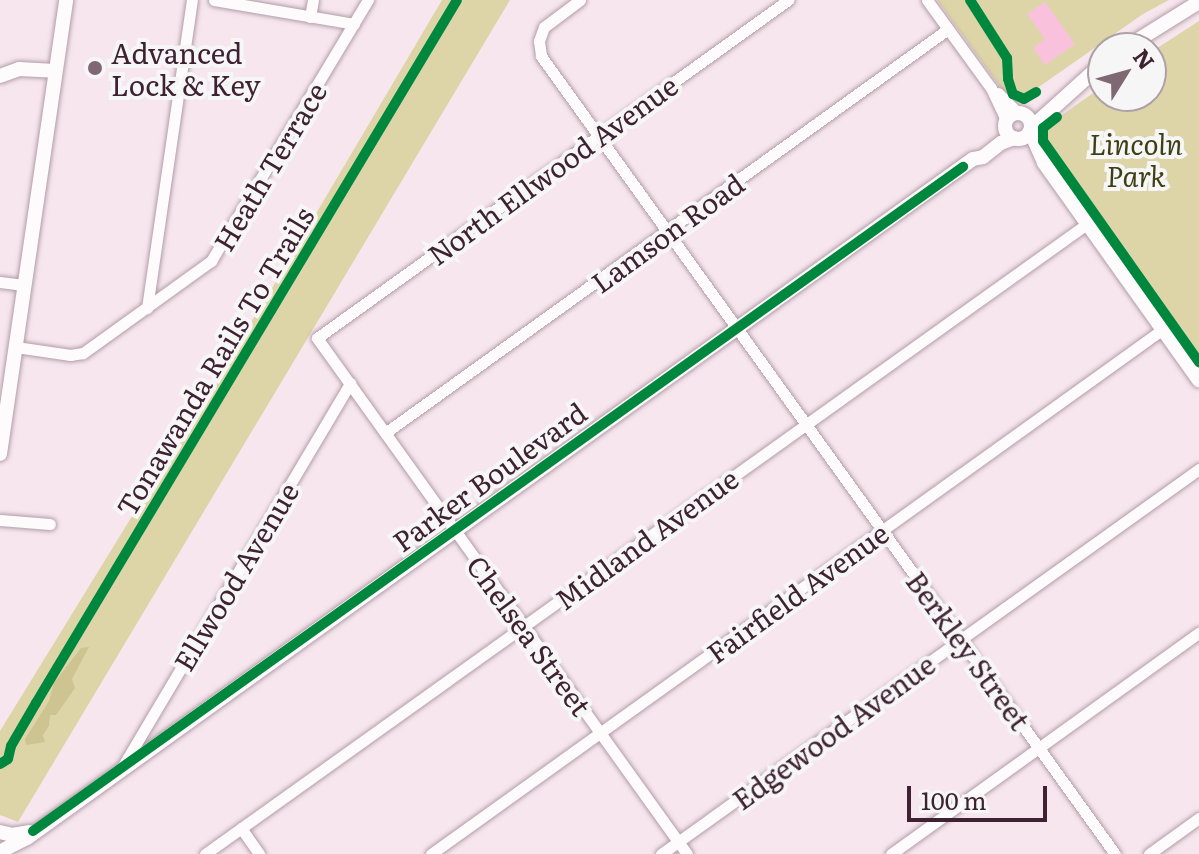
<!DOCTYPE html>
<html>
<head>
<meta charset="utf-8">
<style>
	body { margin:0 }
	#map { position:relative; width:1199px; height:854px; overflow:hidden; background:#f7e6ee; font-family:Literata,serif }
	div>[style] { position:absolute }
	.green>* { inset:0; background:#ddd5a8 }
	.forest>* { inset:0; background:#cdc491 }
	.water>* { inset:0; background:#fac1dc }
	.roads { filter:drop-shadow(0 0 2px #b29da8) drop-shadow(0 0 2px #b29da8) }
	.minor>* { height:11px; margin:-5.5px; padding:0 5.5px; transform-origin:5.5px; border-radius:5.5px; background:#fefbfc }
	.tertiary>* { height:14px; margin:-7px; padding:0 7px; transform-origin:7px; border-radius:7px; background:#fefbfc }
	.tertiary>.ring { margin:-7px; padding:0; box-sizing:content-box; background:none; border:14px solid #fefbfc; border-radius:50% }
	.cycleway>* { height:10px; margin:-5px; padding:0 5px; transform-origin:5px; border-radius:5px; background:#00873e }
	.dots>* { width:22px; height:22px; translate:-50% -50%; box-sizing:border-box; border:4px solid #f6f6f6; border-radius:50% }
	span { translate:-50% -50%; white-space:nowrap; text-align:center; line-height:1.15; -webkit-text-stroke:8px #f6f6f6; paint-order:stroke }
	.poi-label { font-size:28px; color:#3f2231 }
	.left { translate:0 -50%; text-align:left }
	.park-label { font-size:28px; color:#3f3e14; font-style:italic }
	.street-label { font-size:28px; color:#3f2231 }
	.north { position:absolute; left:1087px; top:32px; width:80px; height:80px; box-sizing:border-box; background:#f6f6f6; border:2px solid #ada1a7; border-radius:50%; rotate:53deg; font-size:22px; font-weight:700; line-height:32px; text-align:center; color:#3f2231 }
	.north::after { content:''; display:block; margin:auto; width:28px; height:36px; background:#7f6773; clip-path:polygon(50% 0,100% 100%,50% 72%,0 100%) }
	.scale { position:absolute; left:907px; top:786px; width:140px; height:36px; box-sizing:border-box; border:4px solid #3f2231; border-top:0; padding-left:10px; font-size:24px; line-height:28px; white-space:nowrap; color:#3f2231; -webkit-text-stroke:6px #f6f6f6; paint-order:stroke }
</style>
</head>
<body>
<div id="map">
	<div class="green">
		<div style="clip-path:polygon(442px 0,510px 0,18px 822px,0 815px,0 731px,268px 295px)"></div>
		<div style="clip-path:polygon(937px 0,1169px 0,1143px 14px,1013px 105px)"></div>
		<div style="clip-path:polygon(1199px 21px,1199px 358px,1038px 132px,1103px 86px,1103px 96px,1151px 96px,1151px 52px)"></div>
	</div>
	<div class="forest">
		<div style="clip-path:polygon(89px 647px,72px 679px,75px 688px,56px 715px,50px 715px,49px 726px,43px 735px,45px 742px,26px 745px,25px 739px,49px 701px,54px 683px,81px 648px)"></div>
	</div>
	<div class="water">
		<div style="clip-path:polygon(1045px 2px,1075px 44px,1045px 65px,1033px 48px,1045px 39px,1027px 14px)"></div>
	</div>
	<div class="roads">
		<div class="minor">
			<div style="left:214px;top:0;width:142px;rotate:9.7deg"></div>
			<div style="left:580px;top:0;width:45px;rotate:143.1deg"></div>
			<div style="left:544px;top:27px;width:15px;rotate:110deg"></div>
			<div style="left:539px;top:41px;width:15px;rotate:82deg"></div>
			<div style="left:541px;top:56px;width:983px;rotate:54.27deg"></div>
			<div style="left:927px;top:0;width:109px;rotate:54deg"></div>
			<div style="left:991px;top:88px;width:35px;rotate:65deg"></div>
			<div style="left:310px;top:17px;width:17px;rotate:-80deg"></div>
			<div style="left:998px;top:93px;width:28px;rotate:45deg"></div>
			<div style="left:0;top:282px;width:24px;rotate:7deg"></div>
			<div style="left:147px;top:308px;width:311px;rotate:-81.7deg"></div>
			<div style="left:16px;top:347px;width:55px;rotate:8.4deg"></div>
			<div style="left:70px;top:355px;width:13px;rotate:-9deg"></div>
			<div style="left:83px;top:353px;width:158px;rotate:-35.7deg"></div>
			<div style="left:211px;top:261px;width:305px;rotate:-59deg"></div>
			<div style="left:385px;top:433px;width:693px;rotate:-35.66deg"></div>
			<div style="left:0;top:520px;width:50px;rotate:4.6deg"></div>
			<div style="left:121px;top:769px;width:449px;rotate:-59.3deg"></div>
			<div style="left:241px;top:828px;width:32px;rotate:55deg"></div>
			<div style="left:205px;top:854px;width:1085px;rotate:-35.55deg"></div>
			<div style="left:431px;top:854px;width:901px;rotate:-35.65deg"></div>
			<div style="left:661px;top:854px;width:662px;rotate:-35.59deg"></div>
			<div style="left:687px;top:854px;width:635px;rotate:-125.64deg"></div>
			<div style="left:317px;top:338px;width:580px;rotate:-35.66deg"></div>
			<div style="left:891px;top:854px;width:379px;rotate:-35.7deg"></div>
			<div style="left:1149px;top:854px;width:62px;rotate:-35.8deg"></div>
		</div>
		<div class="tertiary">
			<div style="left:1125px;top:48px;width:87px;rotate:-31.9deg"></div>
			<div style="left:0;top:76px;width:20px;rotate:-20deg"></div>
			<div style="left:19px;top:69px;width:36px;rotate:3deg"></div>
			<div class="ring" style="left:1005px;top:113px;width:12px;height:12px"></div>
			<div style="left:1031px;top:128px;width:97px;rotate:-42.1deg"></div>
			<div style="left:1030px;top:131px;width:35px;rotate:66deg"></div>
			<div style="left:1044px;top:163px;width:267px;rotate:54.5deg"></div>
			<div style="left:0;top:454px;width:459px;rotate:-81.7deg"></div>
			<div style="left:0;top:832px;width:12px;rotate:14deg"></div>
			<div style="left:12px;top:835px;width:17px;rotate:-10deg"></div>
			<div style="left:5px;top:849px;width:25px;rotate:-27deg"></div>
			<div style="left:27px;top:838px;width:1164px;rotate:-35.67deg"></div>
			<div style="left:973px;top:159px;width:10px;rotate:-11deg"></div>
			<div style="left:983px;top:157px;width:23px;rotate:-38deg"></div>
			<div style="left:1001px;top:143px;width:14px;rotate:-21deg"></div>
		</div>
	</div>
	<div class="cycleway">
		<div style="left:970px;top:0;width:69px;rotate:57.5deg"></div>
		<div style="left:1007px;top:58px;width:21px;rotate:87deg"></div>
		<div style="left:1008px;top:79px;width:16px;rotate:72deg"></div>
		<div style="left:1013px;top:94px;width:12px;rotate:24deg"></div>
		<div style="left:1024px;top:99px;width:14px;rotate:-30deg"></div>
		<div style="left:1057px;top:117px;width:18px;rotate:142deg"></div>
		<div style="left:1043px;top:128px;width:13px;rotate:90deg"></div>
		<div style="left:1043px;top:141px;width:271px;rotate:54.8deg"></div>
		<div style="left:0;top:764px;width:9px;rotate:-32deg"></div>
		<div style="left:8px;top:759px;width:13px;rotate:-77deg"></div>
		<div style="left:11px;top:746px;width:50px;rotate:-59.8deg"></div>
		<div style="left:36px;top:703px;width:819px;rotate:-59.08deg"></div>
		<div style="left:33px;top:831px;width:1143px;rotate:-35.53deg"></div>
	</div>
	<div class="dots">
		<div style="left:95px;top:68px;background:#7f6773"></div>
	</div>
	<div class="poi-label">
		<span class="left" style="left:111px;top:68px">Advanced<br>Lock &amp; Key</span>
	</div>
	<div class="park-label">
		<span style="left:1136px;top:159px">Lincoln<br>Park</span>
	</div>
	<div class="street-label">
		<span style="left:269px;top:166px;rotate:-59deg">Heath Terrace</span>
		<span style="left:552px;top:169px;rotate:-36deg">North Ellwood Avenue</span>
		<span style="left:667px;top:232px;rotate:-36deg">Lamson Road</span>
		<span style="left:214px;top:361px;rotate:-59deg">Tonawanda Rails To Trails</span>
		<span style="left:489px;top:476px;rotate:-36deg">Parker Boulevard</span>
		<span style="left:646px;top:538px;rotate:-36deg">Midland Avenue</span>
		<span style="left:235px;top:576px;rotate:-59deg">Ellwood Avenue</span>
		<span style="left:797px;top:592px;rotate:-36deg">Fairfield Avenue</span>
		<span style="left:530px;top:635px;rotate:54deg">Chelsea Street</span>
		<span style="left:969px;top:650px;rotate:54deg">Berkley Street</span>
		<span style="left:833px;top:731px;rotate:-36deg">Edgewood Avenue</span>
	</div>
	<div class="north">N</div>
	<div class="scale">100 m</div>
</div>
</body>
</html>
